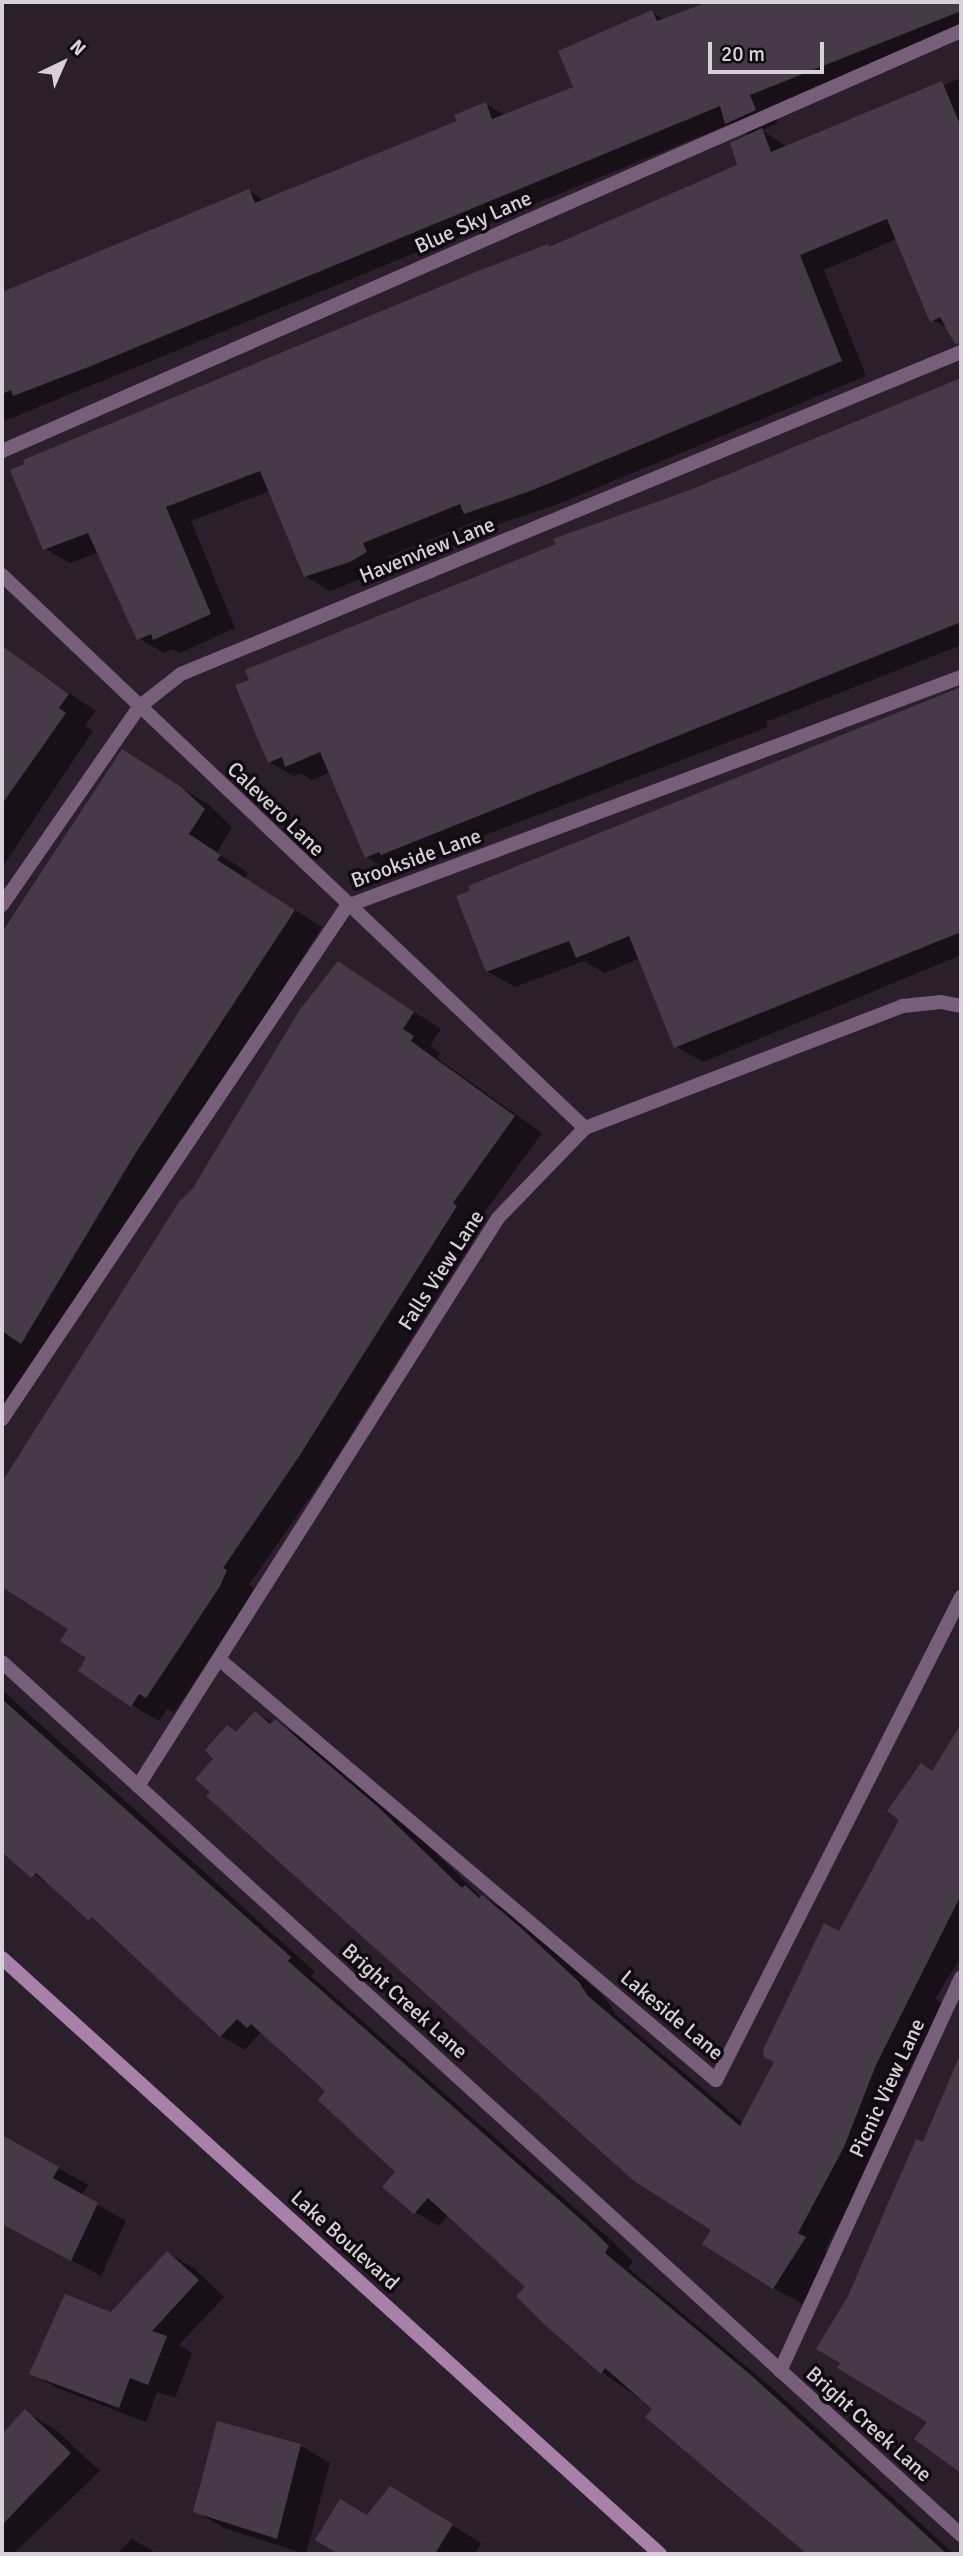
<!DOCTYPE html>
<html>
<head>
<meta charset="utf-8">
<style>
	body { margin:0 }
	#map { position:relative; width:963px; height:2556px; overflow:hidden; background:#2b1f2c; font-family:Signika,sans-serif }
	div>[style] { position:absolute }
	.shadow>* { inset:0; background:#0007 }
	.building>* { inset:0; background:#473a48 }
	.street>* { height:14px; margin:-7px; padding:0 7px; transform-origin:7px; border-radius:7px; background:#775f79 }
	.secondary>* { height:14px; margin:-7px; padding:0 7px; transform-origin:7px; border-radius:7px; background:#a781a9 }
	span { translate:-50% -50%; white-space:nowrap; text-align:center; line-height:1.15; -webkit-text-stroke:7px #100b11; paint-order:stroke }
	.street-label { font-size:21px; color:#d9d1d9 }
	.frame { position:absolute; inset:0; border:4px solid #d9d1d9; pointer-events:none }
	.north { position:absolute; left:28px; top:28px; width:70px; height:70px; -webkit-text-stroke:5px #100b11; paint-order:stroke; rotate:44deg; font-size:19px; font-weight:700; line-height:28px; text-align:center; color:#d9d1d9 }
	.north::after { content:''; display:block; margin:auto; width:24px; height:32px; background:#d9d1d9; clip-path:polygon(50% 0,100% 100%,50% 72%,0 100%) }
	.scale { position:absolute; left:708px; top:42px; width:116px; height:32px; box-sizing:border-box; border:4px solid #d9d1d9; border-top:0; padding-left:9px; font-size:21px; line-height:24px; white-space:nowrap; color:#d9d1d9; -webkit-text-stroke:5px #100b11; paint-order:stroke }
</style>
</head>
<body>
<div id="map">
	<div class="shadow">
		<div style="clip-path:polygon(711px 2px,961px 2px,961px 33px,772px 108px,778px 123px,762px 130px,788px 148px,961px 78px,961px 333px,932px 320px,897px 239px,824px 270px,866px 376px,558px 504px,491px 527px,479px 520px,387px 557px,391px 567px,330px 591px,305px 576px,270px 491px,191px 521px,235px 628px,180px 653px,173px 649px,164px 653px,138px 638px,99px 552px,70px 563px,45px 549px,547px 246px,551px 248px,739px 166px,750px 136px,730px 124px,2px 422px,2px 292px,249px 191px,265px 201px,459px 122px,486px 104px,505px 115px,575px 88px,652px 12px,665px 20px)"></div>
		<div style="clip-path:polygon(961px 381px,961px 645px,766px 722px,768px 727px,391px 871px,366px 857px,330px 772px,312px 780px,301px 773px,294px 776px,269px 762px,690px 492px)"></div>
		<div style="clip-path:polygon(12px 655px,96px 711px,85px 726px,93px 731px,2px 868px,2px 667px)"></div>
		<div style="clip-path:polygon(961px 689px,961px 955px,703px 1062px,675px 1046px,640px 958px,605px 973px,584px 961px,515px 987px,487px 971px,470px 887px)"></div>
		<div style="clip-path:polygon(122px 751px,209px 805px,232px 827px,217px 852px,248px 873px,245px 878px,322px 927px,204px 1112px,201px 1110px,2px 1431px,2px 931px)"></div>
		<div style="clip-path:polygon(338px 964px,441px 1029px,430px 1046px,440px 1053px,437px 1058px,542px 1133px,479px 1220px,484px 1223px,326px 1474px,249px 1585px,254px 1588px,247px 1601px,174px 1713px,167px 1709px,159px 1721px,132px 1705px,89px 1658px,71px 1628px,2px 1585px,2px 1483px)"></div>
		<div style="clip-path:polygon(2px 1690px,315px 1972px,311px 1976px,611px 2240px,633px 2261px,628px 2268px,777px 2392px,954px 2554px,809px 2554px,647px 2417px,654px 2409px,602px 2372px,527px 2287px,449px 2215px,439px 2226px,415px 2212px,397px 2172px,328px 2091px,271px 2040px,260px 2033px,245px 2050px,221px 2036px,109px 1930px,2px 1850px)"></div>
		<div style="clip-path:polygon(255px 1713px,303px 1738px,406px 1824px,480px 1896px,511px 1913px,548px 1945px,607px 2000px,616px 2015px,743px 2123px,839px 1933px,961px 1728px,961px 1957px,935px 1999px,943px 2004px,904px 2081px,872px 2163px,825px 2250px,833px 2255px,802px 2304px,774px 2288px,714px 2229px,212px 1792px,216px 1759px,227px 1727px,237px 1733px)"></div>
		<div style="clip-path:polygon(961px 2051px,961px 2471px,917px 2439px,930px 2422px,849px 2297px,924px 2144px)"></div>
		<div style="clip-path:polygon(8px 2140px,88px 2185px,81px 2196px,126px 2221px,101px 2276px,2px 2223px,2px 2152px)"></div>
		<div style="clip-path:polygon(167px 2253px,194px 2268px,224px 2297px,179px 2345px,192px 2353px,175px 2398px,157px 2392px,146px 2422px,57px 2388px,31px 2373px,112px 2314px)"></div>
		<div style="clip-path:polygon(25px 2412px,55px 2429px,100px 2471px,13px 2554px,2px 2554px,2px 2436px)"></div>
		<div style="clip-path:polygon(218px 2424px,301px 2446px,330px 2463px,306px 2554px,224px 2528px,195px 2511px)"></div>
		<div style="clip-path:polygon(420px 2506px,481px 2543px,475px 2554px,342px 2554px,318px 2539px,368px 2517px)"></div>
		<div style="clip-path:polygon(132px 2539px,158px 2554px,117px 2554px)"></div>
	</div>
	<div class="building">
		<div style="clip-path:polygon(708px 2px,961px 2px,961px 11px,750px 95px,756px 110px,725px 124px,720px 106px,91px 366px,13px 396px,11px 390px,2px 394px,2px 292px,249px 189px,255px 203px,457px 121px,454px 115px,486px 102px,492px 119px,573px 87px,558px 51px,652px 10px,657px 21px)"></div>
		<div style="clip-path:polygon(942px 81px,961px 127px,961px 343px,955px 344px,940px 317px,930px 322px,887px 219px,800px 255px,842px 361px,533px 490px,464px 514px,460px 504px,363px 543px,367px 552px,350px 562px,304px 577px,260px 471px,166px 507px,211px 614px,153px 640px,151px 634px,137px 640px,88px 533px,43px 550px,10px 470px,24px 464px,23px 460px,478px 271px,548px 244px,549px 247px,737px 165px,730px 143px,762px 128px,771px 152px)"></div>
		<div style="clip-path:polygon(961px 378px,961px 622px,381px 855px,379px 852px,365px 858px,320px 752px,285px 767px,282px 757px,268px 763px,235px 685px,249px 680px,245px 670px,556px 544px,553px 539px,690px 490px)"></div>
		<div style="clip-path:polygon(2px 646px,69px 694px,59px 708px,66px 713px,2px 804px)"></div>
		<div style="clip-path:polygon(961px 687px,961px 932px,674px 1048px,629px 936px,576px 958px,569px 941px,486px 972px,456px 896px,470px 891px,468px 886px)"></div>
		<div style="clip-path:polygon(122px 749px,180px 786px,205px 809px,189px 834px,221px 855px,217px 860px,295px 910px,135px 1154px,21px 1344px,2px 1331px,2px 932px)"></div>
		<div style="clip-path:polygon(338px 961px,414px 1012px,403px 1029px,414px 1036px,411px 1041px,515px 1116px,453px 1203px,457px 1206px,298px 1458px,223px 1568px,227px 1570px,220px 1586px,180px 1647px,146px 1698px,139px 1694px,131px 1707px,78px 1671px,86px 1658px,60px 1641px,68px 1629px,2px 1587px,2px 1482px,179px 1202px,193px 1188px,299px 1011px)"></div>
		<div style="clip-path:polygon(2px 1699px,291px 1957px,288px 1961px,586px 2224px,609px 2246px,605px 2253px,752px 2376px,947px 2554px,807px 2554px,645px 2417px,652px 2409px,605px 2368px,601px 2374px,545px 2325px,516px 2296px,525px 2287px,428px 2198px,414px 2214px,382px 2187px,395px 2172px,318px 2100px,325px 2091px,251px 2024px,247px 2028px,237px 2019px,220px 2037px,92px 1917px,89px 1921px,36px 1873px,31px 1878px,2px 1852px)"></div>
		<div style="clip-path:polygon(255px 1711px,270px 1724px,275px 1719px,377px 1806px,462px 1888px,465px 1885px,479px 1898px,482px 1895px,520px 1927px,579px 1982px,588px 1996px,740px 2126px,774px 2062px,764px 2057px,763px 2050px,824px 1923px,839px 1931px,899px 1820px,887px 1811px,921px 1763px,932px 1771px,961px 1724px,961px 1895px,876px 2065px,844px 2147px,798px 2233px,806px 2237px,773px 2289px,702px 2244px,711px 2230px,634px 2181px,206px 1796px,210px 1792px,195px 1779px,213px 1759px,205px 1750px,227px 1725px,236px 1732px)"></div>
		<div style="clip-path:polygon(961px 2052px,961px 2473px,914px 2439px,927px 2422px,837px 2368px,840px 2363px,816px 2349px,848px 2296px,916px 2139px,923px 2142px)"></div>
		<div style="clip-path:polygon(2px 2135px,59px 2167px,53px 2178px,98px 2203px,71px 2261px,2px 2224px)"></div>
		<div style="clip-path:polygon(167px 2251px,199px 2280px,152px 2331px,167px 2336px,148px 2385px,130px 2378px,119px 2408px,29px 2374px,65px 2294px,111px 2312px)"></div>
		<div style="clip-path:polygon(25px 2409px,71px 2453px,2px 2525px,2px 2434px)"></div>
		<div style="clip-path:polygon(217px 2421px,301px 2444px,277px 2539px,193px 2512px)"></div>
		<div style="clip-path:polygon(390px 2486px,453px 2524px,435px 2554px,339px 2554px,315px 2540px,340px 2499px,367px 2515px)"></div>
	</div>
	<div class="street">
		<div style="left:2px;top:451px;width:1047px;rotate:-23.65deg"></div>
		<div style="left:2px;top:575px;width:804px;rotate:43.49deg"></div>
		<div style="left:2px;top:905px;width:241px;rotate:-55.3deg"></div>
		<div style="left:139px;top:707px;width:53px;rotate:-38.2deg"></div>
		<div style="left:181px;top:674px;width:844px;rotate:-22.43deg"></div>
		<div style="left:2px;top:1419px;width:618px;rotate:-56.08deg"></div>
		<div style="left:347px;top:906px;width:655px;rotate:-20.45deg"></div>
		<div style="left:220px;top:1660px;width:650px;rotate:40.26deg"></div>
		<div style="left:716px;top:2080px;width:542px;rotate:-63.1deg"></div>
		<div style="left:2px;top:1662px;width:1297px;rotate:42.31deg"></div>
		<div style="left:138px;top:1786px;width:672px;rotate:-57.63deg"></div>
		<div style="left:498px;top:1218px;width:125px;rotate:-46deg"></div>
		<div style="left:585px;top:1128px;width:341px;rotate:-21deg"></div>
		<div style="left:903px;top:1006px;width:38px;rotate:-6deg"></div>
		<div style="left:941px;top:1002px;width:20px;rotate:11deg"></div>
		<div style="left:780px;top:2371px;width:433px;rotate:-65.3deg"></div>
	</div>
	<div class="secondary">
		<div style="left:2px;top:1958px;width:888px;rotate:42.17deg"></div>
	</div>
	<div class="street-label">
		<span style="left:473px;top:222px;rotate:-24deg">Blue Sky Lane</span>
		<span style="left:427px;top:550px;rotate:-22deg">Havenview Lane</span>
		<span style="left:276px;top:809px;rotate:44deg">Calevero Lane</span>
		<span style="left:416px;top:858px;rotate:-20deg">Brookside Lane</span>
		<span style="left:441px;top:1270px;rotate:-57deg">Falls View Lane</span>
		<span style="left:405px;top:2001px;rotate:42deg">Bright Creek Lane</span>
		<span style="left:672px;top:2015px;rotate:40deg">Lakeside Lane</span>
		<span style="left:887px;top:2088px;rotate:-65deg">Picnic View Lane</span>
		<span style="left:345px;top:2240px;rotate:42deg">Lake Boulevard</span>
		<span style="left:869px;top:2424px;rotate:42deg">Bright Creek Lane</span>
	</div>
	<div class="frame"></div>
	<div class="north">N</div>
	<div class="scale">20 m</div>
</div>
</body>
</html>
